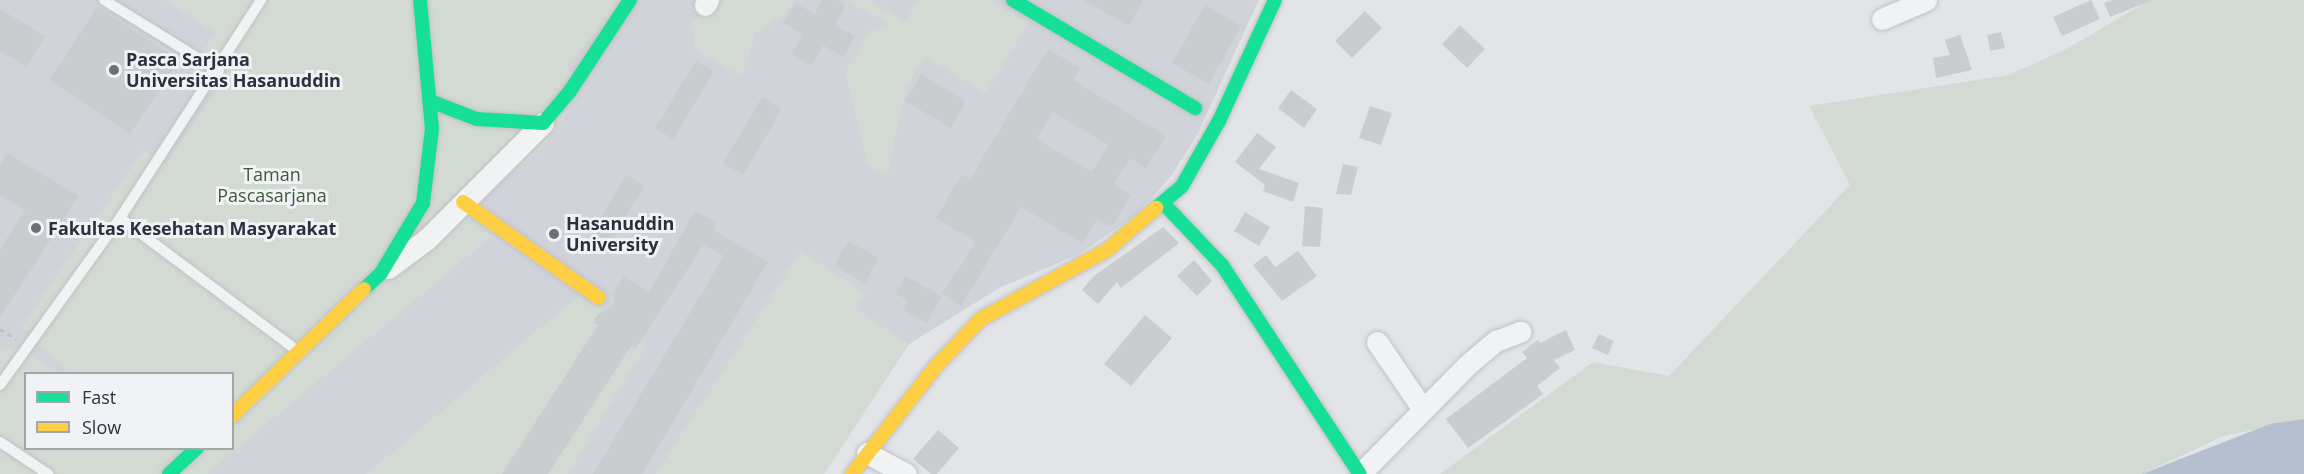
<!DOCTYPE html>
<html>
<head>
<meta charset="utf-8">
<style>
	body { margin:0 }
	#map { position:relative; width:2304px; height:474px; overflow:hidden; background:#e2e4e7; font-family:"Open Sans",sans-serif }
	div>[style] { position:absolute }
	.built>* { inset:0; background:#d1d3da }
	.green>* { inset:0; background:#d3dad3 }
	.water>* { inset:0; background:#b3c0cf }
	.building>* { inset:0; background:#cacccf }
	.path>* { height:3px; margin-top:-1.5px; transform-origin:0; background:repeating-linear-gradient(90deg,#c1c2c6 0 4.5px,transparent 0 9px) }
	.roads { filter:drop-shadow(0 0 2px #c1c2c5) drop-shadow(0 0 2px #c1c2c5) }
	.lane>* { height:10px; margin:-5px; padding:0 5px; transform-origin:5px; border-radius:5px; background:#f1f2f4 }
	.street>* { height:21px; margin:-10.5px; padding:0 10.5px; transform-origin:10.5px; border-radius:10.5px; background:#f1f2f4 }
	.fast>* { height:14px; margin:-7px; padding:0 7px; transform-origin:7px; border-radius:7px; background:#16e098 }
	.slow>* { height:14px; margin:-7px; padding:0 7px; transform-origin:7px; border-radius:7px; background:#ffcf43 }
	.dots>* { width:16px; height:16px; translate:-50% -50%; box-sizing:border-box; border:3px solid #f0f2f6; border-radius:50% }
	span { translate:-50% -50%; white-space:nowrap; text-align:center; line-height:1.15; -webkit-text-stroke:6px #f0f2f6; paint-order:stroke }
	.poi-label { font-size:18px; color:#2b313e; font-weight:700 }
	.left { translate:0 -50%; text-align:left }
	.park-label { font-size:18px; color:#3e5939 }
	.legend { position:absolute; left:24px; top:372px; width:210px; height:78px; box-sizing:border-box; background:#f0f2f6; border:2px solid #a1a5ac; margin:0; padding:8px 10px; list-style:none; font-size:18px; color:#2b313e }
	.legend li { display:flex; align-items:center; gap:12px; height:30px }
	.legend b { width:30px; border:2px solid #a1a5ac }
</style>
</head>
<body>
<div id="map">
	<div class="built">
		<div style="clip-path:polygon(evenodd,0 0,1259px 0,1198px 133px,1172px 175px,1137px 214px,1079px 254px,999px 288px,909px 344px,824px 474px,0 474px,0 0,26px 374px,232px 374px,232px 448px,26px 448px,26px 374px)"></div>
	</div>
	<div class="green">
		<div style="clip-path:polygon(165px 0,619px 0,609px 18px,566px 66px,587px 84px,542px 149px,483px 195px,493px 235px,207px 474px,0 474px,0 349px,20px 347px,59px 373px,26px 374px,26px 448px,232px 448px,232px 374px,76px 373px,54px 359px,22px 326px,143px 151px,166px 164px,222px 83px,190px 68px,216px 33px)"></div>
		<div style="clip-path:polygon(716px 0,796px 0,783px 15px,755px 33px,742px 77px,696px 50px,690px 21px,710px 11px)"></div>
		<div style="clip-path:polygon(847px 0,868px 0,905px 21px,918px 0,992px 0,1029px 23px,985px 93px,925px 56px,906px 87px,887px 176px,867px 164px,846px 72px,867px 34px,888px 23px)"></div>
		<div style="clip-path:polygon(2150px 0,2304px 0,2304px 419px,2224px 436px,2142px 474px,1440px 474px,1593px 362px,1669px 376px,1850px 185px,1809px 106px,2009px 75px,2068px 48px)"></div>
		<div style="clip-path:polygon(801px 251px,865px 293px,855px 308px,909px 344px,855px 426px,824px 474px,656px 474px)"></div>
		<div style="clip-path:polygon(581px 294px,646px 345px,568px 474px,366px 474px)"></div>
	</div>
	<div class="water">
		<div style="clip-path:polygon(2304px 419px,2304px 474px,2142px 474px,2270px 424px)"></div>
	</div>
	<div class="building">
		<div style="clip-path:polygon(822px 0,836px 0,846px 5px,835px 25px,855px 37px,843px 57px,823px 45px,812px 66px,792px 54px,803px 34px,783px 23px,795px 3px,815px 14px)"></div>
		<div style="clip-path:polygon(1083px 0,1143px 0,1129px 26px)"></div>
		<div style="clip-path:polygon(2091px 0,2100px 19px,2062px 36px,2053px 17px)"></div>
		<div style="clip-path:polygon(2112px 0,2150px 0,2150px 1px,2110px 17px,2104px 3px)"></div>
		<div style="clip-path:polygon(1205px 5px,1241px 26px,1209px 84px,1172px 63px)"></div>
		<div style="clip-path:polygon(97px 7px,179px 60px,130px 134px,49px 80px)"></div>
		<div style="clip-path:polygon(0 9px,45px 36px,27px 67px,0 51px)"></div>
		<div style="clip-path:polygon(1365px 11px,1382px 28px,1352px 58px,1335px 41px)"></div>
		<div style="clip-path:polygon(1460px 25px,1485px 49px,1467px 68px,1442px 44px)"></div>
		<div style="clip-path:polygon(2001px 32px,2005px 48px,1990px 51px,1987px 35px)"></div>
		<div style="clip-path:polygon(1960px 35px,1972px 70px,1936px 78px,1933px 58px,1950px 55px,1945px 40px)"></div>
		<div style="clip-path:polygon(evenodd,1048px 49px,1080px 68px,1073px 80px,1166px 136px,1146px 168px,1130px 158px,1114px 185px,1131px 195px,1115px 222px,1109px 226px,1097px 219px,1082px 243px,1021px 207px,961px 306px,942px 294px,976px 242px,936px 218px,962px 174px,970px 179px,1048px 49px,1053px 112px,1108px 145px,1092px 172px,1037px 139px,1053px 112px)"></div>
		<div style="clip-path:polygon(696px 61px,714px 71px,673px 139px,655px 128px)"></div>
		<div style="clip-path:polygon(921px 74px,966px 101px,951px 128px,905px 101px)"></div>
		<div style="clip-path:polygon(1291px 90px,1317px 109px,1304px 128px,1278px 108px)"></div>
		<div style="clip-path:polygon(762px 97px,782px 109px,743px 175px,723px 163px)"></div>
		<div style="clip-path:polygon(1370px 106px,1392px 113px,1381px 145px,1359px 138px)"></div>
		<div style="clip-path:polygon(1257px 133px,1276px 147px,1259px 169px,1299px 183px,1293px 202px,1263px 191px,1265px 185px,1235px 162px)"></div>
		<div style="clip-path:polygon(7px 153px,79px 196px,0 317px,0 249px,25px 210px,0 195px,0 165px)"></div>
		<div style="clip-path:polygon(1343px 164px,1358px 167px,1351px 195px,1336px 194px)"></div>
		<div style="clip-path:polygon(626px 175px,644px 186px,609px 246px,591px 236px)"></div>
		<div style="clip-path:polygon(1305px 206px,1323px 208px,1320px 247px,1302px 246px)"></div>
		<div style="clip-path:polygon(695px 211px,717px 223px,713px 230px,768px 262px,642px 474px,593px 474px,724px 256px,704px 244px,635px 349px,631px 346px,548px 474px,502px 474px,598px 325px,593px 322px,598px 314px,613px 307px,614px 291px,624px 276px,649px 292px)"></div>
		<div style="clip-path:polygon(1245px 212px,1270px 227px,1259px 246px,1234px 231px)"></div>
		<div style="clip-path:polygon(1163px 227px,1179px 243px,1121px 288px,1117px 282px,1098px 304px,1082px 290px,1094px 276px)"></div>
		<div style="clip-path:polygon(848px 241px,879px 258px,865px 283px,834px 266px)"></div>
		<div style="clip-path:polygon(1298px 251px,1317px 276px,1282px 301px,1253px 265px,1266px 255px,1275px 267px)"></div>
		<div style="clip-path:polygon(1194px 260px,1212px 281px,1197px 296px,1177px 276px)"></div>
		<div style="clip-path:polygon(905px 276px,942px 296px,927px 323px,903px 310px,908px 300px,896px 294px)"></div>
		<div style="clip-path:polygon(1145px 315px,1172px 338px,1131px 386px,1104px 364px)"></div>
		<div style="clip-path:polygon(1566px 330px,1575px 350px,1554px 360px,1560px 368px,1537px 386px,1543px 394px,1468px 448px,1446px 419px,1527px 358px,1522px 352px,1538px 340px,1540px 343px)"></div>
		<div style="clip-path:polygon(1599px 334px,1614px 341px,1608px 355px,1592px 348px)"></div>
		<div style="clip-path:polygon(938px 430px,959px 448px,937px 474px,931px 474px,913px 459px)"></div>
	</div>
	<div class="path">
		<div style="left:0;top:329px;width:19px;rotate:32deg"></div>
	</div>
	<div class="roads">
		<div class="lane">
			<div style="left:104px;top:0;width:135px;rotate:31.7deg"></div>
			<div style="left:120px;top:218px;width:260px;rotate:-57.1deg"></div>
			<div style="left:0;top:385px;width:206px;rotate:-54.3deg"></div>
			<div style="left:120px;top:218px;width:222px;rotate:36.8deg"></div>
			<div style="left:0;top:442px;width:58px;rotate:33.7deg"></div>
		</div>
		<div class="street">
			<div style="left:705px;top:5px;width:6px;rotate:-59deg"></div>
			<div style="left:1882px;top:19px;width:48px;rotate:-23.4deg"></div>
			<div style="left:388px;top:268px;width:49px;rotate:-36.6deg"></div>
			<div style="left:427px;top:239px;width:164px;rotate:-45deg"></div>
			<div style="left:1377px;top:342px;width:80px;rotate:55.7deg"></div>
			<div style="left:867px;top:453px;width:44px;rotate:28.3deg"></div>
			<div style="left:1361px;top:473px;width:151px;rotate:-45.5deg"></div>
			<div style="left:1467px;top:365px;width:38px;rotate:-40deg"></div>
			<div style="left:1496px;top:341px;width:26px;rotate:-21deg"></div>
		</div>
		<div class="fast">
			<div style="left:1013px;top:0;width:212px;rotate:30.7deg"></div>
			<div style="left:430px;top:101px;width:50px;rotate:21deg"></div>
			<div style="left:477px;top:119px;width:66px;rotate:3.5deg"></div>
			<div style="left:543px;top:123px;width:42px;rotate:-49.8deg"></div>
			<div style="left:570px;top:91px;width:109px;rotate:-56.6deg"></div>
			<div style="left:1165px;top:205px;width:83px;rotate:46.5deg"></div>
			<div style="left:1222px;top:265px;width:250px;rotate:56.6deg"></div>
			<div style="left:1156px;top:208px;width:34px;rotate:-40deg"></div>
			<div style="left:1182px;top:186px;width:75px;rotate:-60.4deg"></div>
			<div style="left:1219px;top:121px;width:133px;rotate:-65.2deg"></div>
			<div style="left:364px;top:289px;width:23px;rotate:-43deg"></div>
			<div style="left:381px;top:273px;width:82px;rotate:-59deg"></div>
			<div style="left:423px;top:203px;width:75px;rotate:-83.1deg"></div>
			<div style="left:432px;top:129px;width:130px;rotate:-95.3deg"></div>
			<div style="left:169px;top:474px;width:38px;rotate:-43deg"></div>
		</div>
		<div class="slow">
			<div style="left:463px;top:202px;width:166px;rotate:35.2deg"></div>
			<div style="left:232px;top:416px;width:183px;rotate:-43.9deg"></div>
			<div style="left:852px;top:474px;width:137px;rotate:-52.1deg"></div>
			<div style="left:936px;top:366px;width:65px;rotate:-46.2deg"></div>
			<div style="left:981px;top:319px;width:144px;rotate:-28.7deg"></div>
			<div style="left:1107px;top:250px;width:65px;rotate:-40.6deg"></div>
		</div>
	</div>
	<div class="dots">
		<div style="left:114px;top:70px;background:#6b7079"></div>
		<div style="left:36px;top:228px;background:#6b7079"></div>
		<div style="left:554px;top:234px;background:#6b7079"></div>
	</div>
	<div class="poi-label">
		<span class="left" style="left:126px;top:70px">Pasca Sarjana<br>Universitas Hasanuddin</span>
		<span class="left" style="left:566px;top:234px">Hasanuddin<br>University</span>
		<span class="left" style="left:48px;top:228px">Fakultas Kesehatan Masyarakat</span>
	</div>
	<div class="park-label">
		<span style="left:272px;top:185px">Taman<br>Pascasarjana</span>
	</div>
	<ul class="legend">
	<li><b style="height:8px;background:#16e098"></b>Fast</li>
	<li><b style="height:8px;background:#ffcf43"></b>Slow</li>
	</ul>
</div>
</body>
</html>
